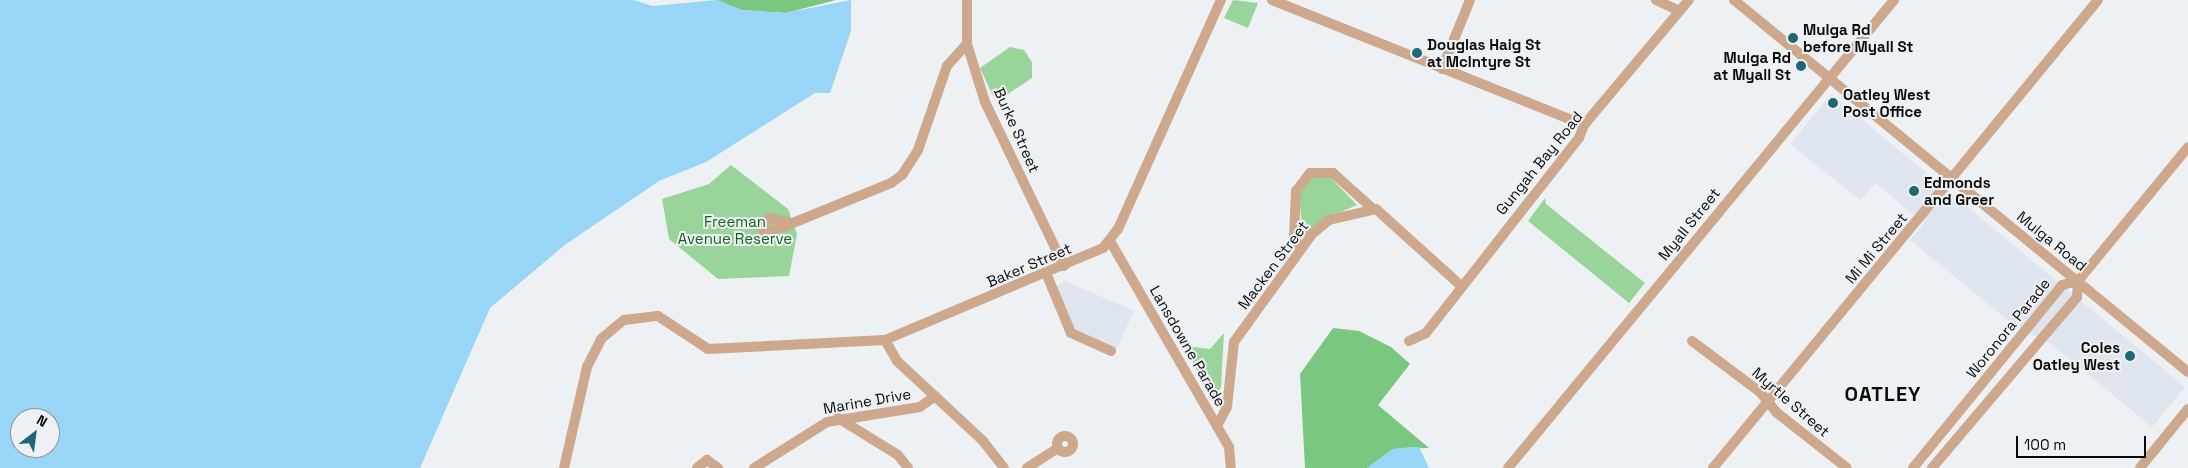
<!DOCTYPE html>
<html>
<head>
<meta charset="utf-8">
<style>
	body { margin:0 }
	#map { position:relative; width:2188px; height:468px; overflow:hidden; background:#eef1f3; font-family:"Space Grotesk",sans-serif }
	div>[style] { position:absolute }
	.built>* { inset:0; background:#dee5ee }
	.green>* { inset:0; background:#99d59b }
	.forest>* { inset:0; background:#7ac87f }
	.water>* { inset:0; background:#98d5f7 }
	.street>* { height:10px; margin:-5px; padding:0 5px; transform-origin:5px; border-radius:5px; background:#cda88c }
	.street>.ring { margin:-5px; padding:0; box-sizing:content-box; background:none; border:10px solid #cda88c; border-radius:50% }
	.dots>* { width:14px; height:14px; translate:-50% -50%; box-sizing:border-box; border:2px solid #eef1f3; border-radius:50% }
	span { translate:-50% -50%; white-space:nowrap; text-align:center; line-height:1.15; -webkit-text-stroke:4px #eef1f3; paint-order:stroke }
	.poi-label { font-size:15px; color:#0b0b0c; font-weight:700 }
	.left { translate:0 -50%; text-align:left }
	.right { translate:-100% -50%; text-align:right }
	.street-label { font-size:15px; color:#0b0b0c }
	.park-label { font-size:15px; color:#116420 }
	.district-label { font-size:20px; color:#0b0b0c; font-weight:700; letter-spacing:1px }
	.north { position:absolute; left:10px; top:408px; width:50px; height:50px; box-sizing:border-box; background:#eef1f3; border:1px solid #939597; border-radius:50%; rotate:30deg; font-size:14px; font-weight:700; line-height:20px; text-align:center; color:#0b0b0c }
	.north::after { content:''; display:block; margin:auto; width:18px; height:22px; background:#206775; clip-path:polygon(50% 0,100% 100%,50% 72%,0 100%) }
	.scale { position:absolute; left:2016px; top:436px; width:130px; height:22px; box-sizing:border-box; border:2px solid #0b0b0c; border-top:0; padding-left:6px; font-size:15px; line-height:18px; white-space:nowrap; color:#0b0b0c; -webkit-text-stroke:4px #eef1f3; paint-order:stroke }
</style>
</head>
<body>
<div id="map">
	<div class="built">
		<div style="clip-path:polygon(1831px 94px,2185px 387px,2152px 427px,2045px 339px,2021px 331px,1910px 240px,1924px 223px,1875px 183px,1860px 200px,1790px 144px)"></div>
		<div style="clip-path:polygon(1065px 281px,1134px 311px,1116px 350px,1074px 332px,1055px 287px)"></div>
	</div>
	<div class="green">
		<div style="clip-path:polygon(1233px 0,1258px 3px,1248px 28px,1224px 18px)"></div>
		<div style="clip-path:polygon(1010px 47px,1024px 50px,1032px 62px,1032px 78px,1008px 94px,993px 96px,980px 68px)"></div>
		<div style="clip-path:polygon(731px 165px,788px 209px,797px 234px,789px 276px,718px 279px,669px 239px,662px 199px,709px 184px)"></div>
		<div style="clip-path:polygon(1311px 176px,1331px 178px,1357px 205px,1320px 221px,1303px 237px,1299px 195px)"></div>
		<div style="clip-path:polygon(1545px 198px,1546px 204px,1645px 283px,1629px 303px,1528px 221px)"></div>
		<div style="clip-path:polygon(1224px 333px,1221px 388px,1214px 396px,1208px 393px,1185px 346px,1210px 349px)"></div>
	</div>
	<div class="forest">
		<div style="clip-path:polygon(717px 0,836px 0,786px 13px,741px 10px)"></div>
		<div style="clip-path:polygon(1333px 328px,1359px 331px,1391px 347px,1410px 364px,1378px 405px,1429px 448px,1393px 449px,1367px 468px,1305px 468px,1300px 374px)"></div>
	</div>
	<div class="water">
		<div style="clip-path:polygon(evenodd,0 0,633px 0,652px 6px,717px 0,741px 10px,785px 13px,851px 0,851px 31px,830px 93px,815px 93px,706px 162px,659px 181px,566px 244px,490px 308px,420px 468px,0 468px,0 0,20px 418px,50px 418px,50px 448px,20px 448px,20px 418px)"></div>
		<div style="clip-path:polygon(1411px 447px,1419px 447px,1429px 468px,1367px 468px,1393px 449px)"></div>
	</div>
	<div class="street">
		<div style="left:967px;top:0;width:44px;rotate:90deg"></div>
		<div style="left:967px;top:44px;width:61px;rotate:72.8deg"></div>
		<div style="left:985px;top:102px;width:182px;rotate:64.3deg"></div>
		<div style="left:1272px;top:0;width:336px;rotate:21.8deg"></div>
		<div style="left:1656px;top:0;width:26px;rotate:25deg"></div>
		<div style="left:1734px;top:0;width:587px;rotate:39.33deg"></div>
		<div style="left:1442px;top:69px;width:74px;rotate:-67.9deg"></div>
		<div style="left:791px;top:223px;width:22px;rotate:-167deg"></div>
		<div style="left:770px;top:218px;width:13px;rotate:148deg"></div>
		<div style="left:759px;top:225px;width:9px;rotate:49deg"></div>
		<div style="left:765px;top:232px;width:19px;rotate:-16deg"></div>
		<div style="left:783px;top:227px;width:117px;rotate:-22.2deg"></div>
		<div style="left:891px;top:183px;width:14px;rotate:-36deg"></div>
		<div style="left:902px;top:175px;width:30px;rotate:-57deg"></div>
		<div style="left:918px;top:150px;width:89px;rotate:-71deg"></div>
		<div style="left:947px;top:66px;width:30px;rotate:-48deg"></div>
		<div style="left:1110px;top:241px;width:238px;rotate:60deg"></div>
		<div style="left:1229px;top:447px;width:21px;rotate:85deg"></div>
		<div style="left:1301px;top:249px;width:14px;rotate:-120deg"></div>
		<div style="left:1294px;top:237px;width:46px;rotate:-87.5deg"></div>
		<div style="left:1296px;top:191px;width:23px;rotate:-52deg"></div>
		<div style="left:1310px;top:173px;width:23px"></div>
		<div style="left:1333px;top:173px;width:52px;rotate:41.9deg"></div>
		<div style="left:1046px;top:273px;width:65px;rotate:67.4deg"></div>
		<div style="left:1071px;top:333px;width:44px;rotate:24.2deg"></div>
		<div style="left:885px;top:340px;width:24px;rotate:60deg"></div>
		<div style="left:897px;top:361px;width:117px;rotate:42.9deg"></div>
		<div style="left:983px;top:441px;width:34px;rotate:52deg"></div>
		<div style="left:1409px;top:341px;width:19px;rotate:-25deg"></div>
		<div style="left:1426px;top:333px;width:248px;rotate:-51.9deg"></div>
		<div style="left:1579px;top:138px;width:14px;rotate:-69deg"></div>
		<div style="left:1584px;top:125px;width:163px;rotate:-50deg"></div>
		<div style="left:1692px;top:341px;width:85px;rotate:36.9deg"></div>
		<div style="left:1760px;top:392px;width:26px;rotate:51deg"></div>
		<div style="left:1776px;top:412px;width:90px;rotate:38.3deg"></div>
		<div style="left:838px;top:418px;width:70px;rotate:31.7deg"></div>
		<div style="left:898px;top:455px;width:16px;rotate:52deg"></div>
		<div style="left:1217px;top:426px;width:21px;rotate:-62deg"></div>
		<div style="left:1227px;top:407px;width:65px;rotate:-83.9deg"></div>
		<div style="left:1234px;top:342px;width:135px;rotate:-54.1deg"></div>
		<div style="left:1313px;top:233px;width:21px;rotate:-39deg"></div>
		<div style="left:1329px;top:220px;width:48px;rotate:-13.2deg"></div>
		<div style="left:1376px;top:209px;width:113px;rotate:42.1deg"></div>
		<div class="ring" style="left:1057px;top:436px;width:6px;height:6px"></div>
		<div style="left:564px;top:468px;width:104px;rotate:-77.2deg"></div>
		<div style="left:587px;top:367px;width:31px;rotate:-63deg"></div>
		<div style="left:601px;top:339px;width:30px;rotate:-40deg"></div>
		<div style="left:624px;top:320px;width:34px;rotate:-7deg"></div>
		<div style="left:658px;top:316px;width:60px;rotate:33.4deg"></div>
		<div style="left:708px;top:349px;width:177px;rotate:-2.9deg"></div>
		<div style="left:885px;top:340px;width:237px;rotate:-22.9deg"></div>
		<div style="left:1103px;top:248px;width:24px;rotate:-52deg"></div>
		<div style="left:1118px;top:229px;width:251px;rotate:-65.8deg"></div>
		<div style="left:697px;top:468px;width:13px;rotate:-39deg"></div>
		<div style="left:707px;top:460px;width:14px;rotate:36deg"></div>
		<div style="left:754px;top:468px;width:86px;rotate:-32.2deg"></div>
		<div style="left:827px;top:422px;width:94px;rotate:-9.2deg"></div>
		<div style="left:920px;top:407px;width:19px;rotate:-36deg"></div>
		<div style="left:1027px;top:468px;width:37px;rotate:-33deg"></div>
		<div style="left:1508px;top:468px;width:607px;rotate:-50.48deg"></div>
		<div style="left:1713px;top:468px;width:606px;rotate:-50.56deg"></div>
		<div style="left:1913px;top:468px;width:236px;rotate:-50.8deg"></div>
		<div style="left:2062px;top:285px;width:16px;rotate:-14deg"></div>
		<div style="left:2078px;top:281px;width:173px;rotate:-50.6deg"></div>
		<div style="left:1932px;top:468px;width:224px;rotate:-49.7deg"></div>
		<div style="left:2077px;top:297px;width:16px;rotate:-86deg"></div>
		<div style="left:2140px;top:468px;width:76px;rotate:-50.9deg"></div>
	</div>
	<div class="dots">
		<div style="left:1793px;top:38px;background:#206775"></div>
		<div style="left:1417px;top:53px;background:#206775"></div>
		<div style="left:1801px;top:66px;background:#206775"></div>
		<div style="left:1833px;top:103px;background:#206775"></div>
		<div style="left:1914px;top:191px;background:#206775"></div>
		<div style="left:2130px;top:356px;background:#206775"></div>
	</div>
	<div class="poi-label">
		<span class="left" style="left:1803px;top:38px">Mulga Rd<br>before Myall St</span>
		<span class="left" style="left:1427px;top:53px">Douglas Haig St<br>at McIntyre St</span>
		<span class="right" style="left:1791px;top:66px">Mulga Rd<br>at Myall St</span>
		<span class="left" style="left:1843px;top:103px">Oatley West<br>Post Office</span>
		<span class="left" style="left:1924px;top:191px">Edmonds<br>and Greer</span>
		<span class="right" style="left:2120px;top:356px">Coles<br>Oatley West</span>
	</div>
	<div class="street-label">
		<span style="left:1017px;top:130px;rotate:66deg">Burke Street</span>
		<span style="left:1539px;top:163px;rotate:-51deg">Gungah Bay Road</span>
		<span style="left:1689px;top:224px;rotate:-51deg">Myall Street</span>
		<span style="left:2052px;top:241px;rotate:39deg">Mulga Road</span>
		<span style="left:1876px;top:248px;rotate:-50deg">Mi Mi Street</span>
		<span style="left:1029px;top:265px;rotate:-23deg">Baker Street</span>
		<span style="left:1273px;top:265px;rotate:-53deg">Macken Street</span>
		<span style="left:2008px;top:328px;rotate:-51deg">Woronora Parade</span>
		<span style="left:1188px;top:346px;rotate:60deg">Lansdowne Parade</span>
		<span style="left:867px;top:401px;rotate:-10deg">Marine Drive</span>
		<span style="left:1791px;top:402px;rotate:41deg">Myrtle Street</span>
	</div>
	<div class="park-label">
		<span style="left:735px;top:230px">Freeman<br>Avenue Reserve</span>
	</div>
	<div class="district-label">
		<span style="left:1883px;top:394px">OATLEY</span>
	</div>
	<div class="north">N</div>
	<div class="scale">100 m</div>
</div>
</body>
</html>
